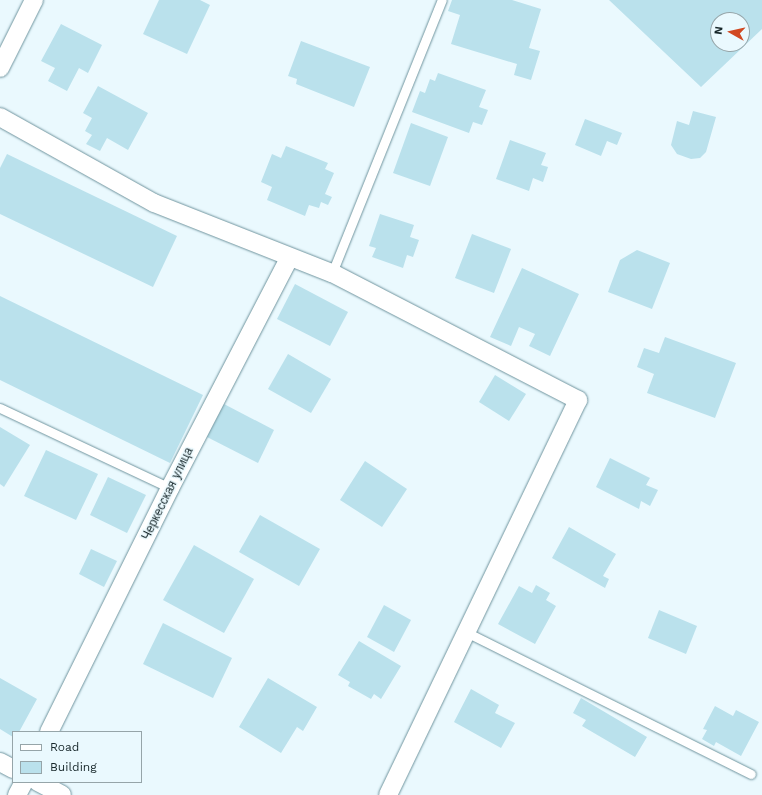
<!DOCTYPE html>
<html>
<head>
<meta charset="utf-8">
<style>
	body { margin:0 }
	#map { position:relative; width:762px; height:795px; overflow:hidden; background:#eaf9fe; font-family:"Work Sans",sans-serif }
	div>[style] { position:absolute }
	.building>* { inset:0; background:#bae1ec }
	.roads { filter:drop-shadow(0 0 1px #6f949e) drop-shadow(0 0 1px #6f949e) }
	.service>* { height:9px; margin:-4.5px; padding:0 4.5px; transform-origin:4.5px; border-radius:4.5px; background:#fff }
	.minor>* { height:18px; margin:-9px; padding:0 9px; transform-origin:9px; border-radius:9px; background:#fff }
	span { translate:-50% -50%; white-space:nowrap; text-align:center; line-height:1.15; -webkit-text-stroke:3px #eaf9fe; paint-order:stroke }
	.street-label { font-size:12px; color:#17272a }
	.legend { position:absolute; left:12px; top:731px; width:130px; height:52px; box-sizing:border-box; background:#eaf9fe; border:1px solid #96a5a9; margin:0; padding:5px 7px; list-style:none; font-size:12px; color:#17272a }
	.legend li { display:flex; align-items:center; gap:8px; height:20px }
	.legend b { width:20px; border:1px solid #96a5a9 }
	.north { position:absolute; left:710px; top:12px; width:40px; height:40px; box-sizing:border-box; background:#eaf9fe; border:1px solid #96a5a9; border-radius:50%; rotate:278deg; font-size:11px; font-weight:700; line-height:16px; text-align:center; color:#17272a }
	.north::after { content:''; display:block; margin:auto; width:14px; height:18px; background:#d14821; clip-path:polygon(50% 0,100% 100%,50% 72%,0 100%) }
</style>
</head>
<body>
<div id="map">
	<div class="building">
		<div style="clip-path:polygon(159px 0,200px 0,210px 5px,187px 54px,143px 34px)"></div>
		<div style="clip-path:polygon(452px 0,512px 0,541px 9px,529px 48px,540px 51px,531px 80px,514px 75px,517px 64px,451px 44px,460px 15px,448px 11px)"></div>
		<div style="clip-path:polygon(evenodd,609px 0,762px 0,762px 29px,701px 87px,609px 0,718px 20px,742px 20px,742px 44px,718px 44px,718px 20px)"></div>
		<div style="clip-path:polygon(61px 24px,102px 45px,88px 73px,79px 68px,67px 91px,48px 81px,55px 68px,41px 61px)"></div>
		<div style="clip-path:polygon(301px 41px,370px 67px,354px 107px,296px 84px,297px 79px,288px 76px)"></div>
		<div style="clip-path:polygon(438px 73px,486px 90px,479px 107px,488px 110px,482px 125px,473px 122px,469px 133px,412px 112px,420px 91px,425px 93px,430px 79px,435px 81px)"></div>
		<div style="clip-path:polygon(98px 86px,148px 113px,128px 150px,107px 138px,100px 151px,86px 144px,92px 135px,85px 131px,92px 118px,83px 113px)"></div>
		<div style="clip-path:polygon(693px 111px,716px 117px,706px 152px,700px 158px,691px 159px,677px 154px,671px 145px,677px 121px,689px 125px)"></div>
		<div style="clip-path:polygon(585px 119px,622px 133px,617px 145px,607px 141px,601px 156px,575px 145px)"></div>
		<div style="clip-path:polygon(411px 123px,448px 137px,430px 186px,393px 173px)"></div>
		<div style="clip-path:polygon(510px 140px,546px 153px,541px 165px,548px 167px,543px 182px,533px 178px,529px 191px,496px 179px)"></div>
		<div style="clip-path:polygon(286px 146px,328px 163px,325px 169px,334px 173px,325px 194px,332px 197px,328px 205px,321px 202px,319px 208px,309px 205px,305px 216px,267px 200px,272px 187px,261px 182px,272px 154px,281px 158px)"></div>
		<div style="clip-path:polygon(7px 154px,177px 236px,153px 287px,0 214px,0 168px)"></div>
		<div style="clip-path:polygon(380px 214px,414px 225px,410px 237px,419px 240px,413px 257px,407px 255px,403px 268px,372px 257px,376px 248px,369px 246px)"></div>
		<div style="clip-path:polygon(472px 234px,511px 249px,494px 293px,455px 278px)"></div>
		<div style="clip-path:polygon(637px 250px,670px 263px,652px 309px,608px 292px,620px 260px)"></div>
		<div style="clip-path:polygon(522px 268px,579px 294px,550px 356px,529px 346px,535px 334px,519px 327px,511px 346px,490px 337px)"></div>
		<div style="clip-path:polygon(295px 284px,348px 312px,330px 346px,277px 319px)"></div>
		<div style="clip-path:polygon(0 296px,203px 395px,170px 463px,0 380px)"></div>
		<div style="clip-path:polygon(665px 337px,736px 363px,715px 418px,647px 393px,654px 374px,637px 367px,644px 348px,659px 353px)"></div>
		<div style="clip-path:polygon(288px 354px,331px 379px,311px 413px,268px 389px)"></div>
		<div style="clip-path:polygon(495px 375px,526px 394px,509px 421px,479px 402px)"></div>
		<div style="clip-path:polygon(224px 404px,274px 430px,258px 463px,207px 437px)"></div>
		<div style="clip-path:polygon(0 427px,30px 445px,4px 487px,0 484px)"></div>
		<div style="clip-path:polygon(46px 450px,98px 474px,76px 520px,24px 496px)"></div>
		<div style="clip-path:polygon(610px 458px,650px 478px,646px 485px,658px 490px,650px 506px,641px 501px,639px 509px,596px 487px)"></div>
		<div style="clip-path:polygon(365px 461px,407px 489px,382px 527px,340px 500px)"></div>
		<div style="clip-path:polygon(108px 477px,146px 495px,127px 533px,90px 515px)"></div>
		<div style="clip-path:polygon(260px 515px,320px 549px,299px 586px,239px 552px)"></div>
		<div style="clip-path:polygon(569px 527px,616px 554px,603px 576px,609px 579px,605px 588px,552px 558px)"></div>
		<div style="clip-path:polygon(194px 545px,254px 579px,224px 633px,163px 600px)"></div>
		<div style="clip-path:polygon(91px 549px,117px 561px,104px 587px,79px 574px)"></div>
		<div style="clip-path:polygon(536px 585px,550px 593px,546px 600px,556px 606px,535px 644px,498px 624px,519px 586px,532px 593px)"></div>
		<div style="clip-path:polygon(384px 605px,411px 620px,394px 652px,367px 637px)"></div>
		<div style="clip-path:polygon(659px 610px,697px 626px,686px 654px,648px 638px)"></div>
		<div style="clip-path:polygon(163px 623px,232px 658px,213px 698px,143px 664px)"></div>
		<div style="clip-path:polygon(359px 641px,401px 666px,381px 699px,374px 694px,371px 699px,348px 686px,350px 682px,338px 675px)"></div>
		<div style="clip-path:polygon(0 678px,37px 699px,19px 732px,13px 732px,13px 737px,0 729px)"></div>
		<div style="clip-path:polygon(268px 678px,317px 707px,303px 731px,297px 727px,281px 753px,239px 727px)"></div>
		<div style="clip-path:polygon(471px 689px,499px 705px,495px 713px,515px 723px,501px 748px,454px 722px)"></div>
		<div style="clip-path:polygon(581px 698px,647px 737px,635px 757px,582px 726px,586px 720px,573px 713px)"></div>
		<div style="clip-path:polygon(715px 706px,733px 716px,736px 710px,759px 722px,741px 756px,716px 742px,714px 746px,702px 739px,707px 730px,703px 729px)"></div>
	</div>
	<div class="roads">
		<div class="service">
			<div style="left:332px;top:273px;width:294px;rotate:-68.1deg"></div>
			<div style="left:0;top:408px;width:188px;rotate:25.2deg"></div>
			<div style="left:468px;top:633px;width:316px;rotate:26.5deg"></div>
		</div>
		<div class="minor">
			<div style="left:0;top:68px;width:76px;rotate:-63.4deg"></div>
			<div style="left:0;top:117px;width:176px;rotate:29.2deg"></div>
			<div style="left:154px;top:203px;width:191px;rotate:21.5deg"></div>
			<div style="left:332px;top:273px;width:277px;rotate:27.3deg"></div>
			<div style="left:578px;top:400px;width:438px;rotate:115.7deg"></div>
			<div style="left:49px;top:732px;width:272px;rotate:-63.6deg"></div>
			<div style="left:170px;top:488px;width:259px;rotate:-62.6deg"></div>
			<div style="left:0;top:762px;width:15px;rotate:28deg"></div>
			<div style="left:38px;top:782px;width:27px;rotate:28deg"></div>
			<div style="left:17px;top:795px;width:15px;rotate:-62deg"></div>
		</div>
	</div>
	<div class="street-label">
		<span style="left:168px;top:494px;rotate:-64deg">Черкесская улица</span>
	</div>
	<ul class="legend">
	<li><b style="height:5px;background:#fff"></b>Road</li>
	<li><b style="height:11px;background:#bae1ec"></b>Building</li>
	</ul>
	<div class="north">N</div>
</div>
</body>
</html>
